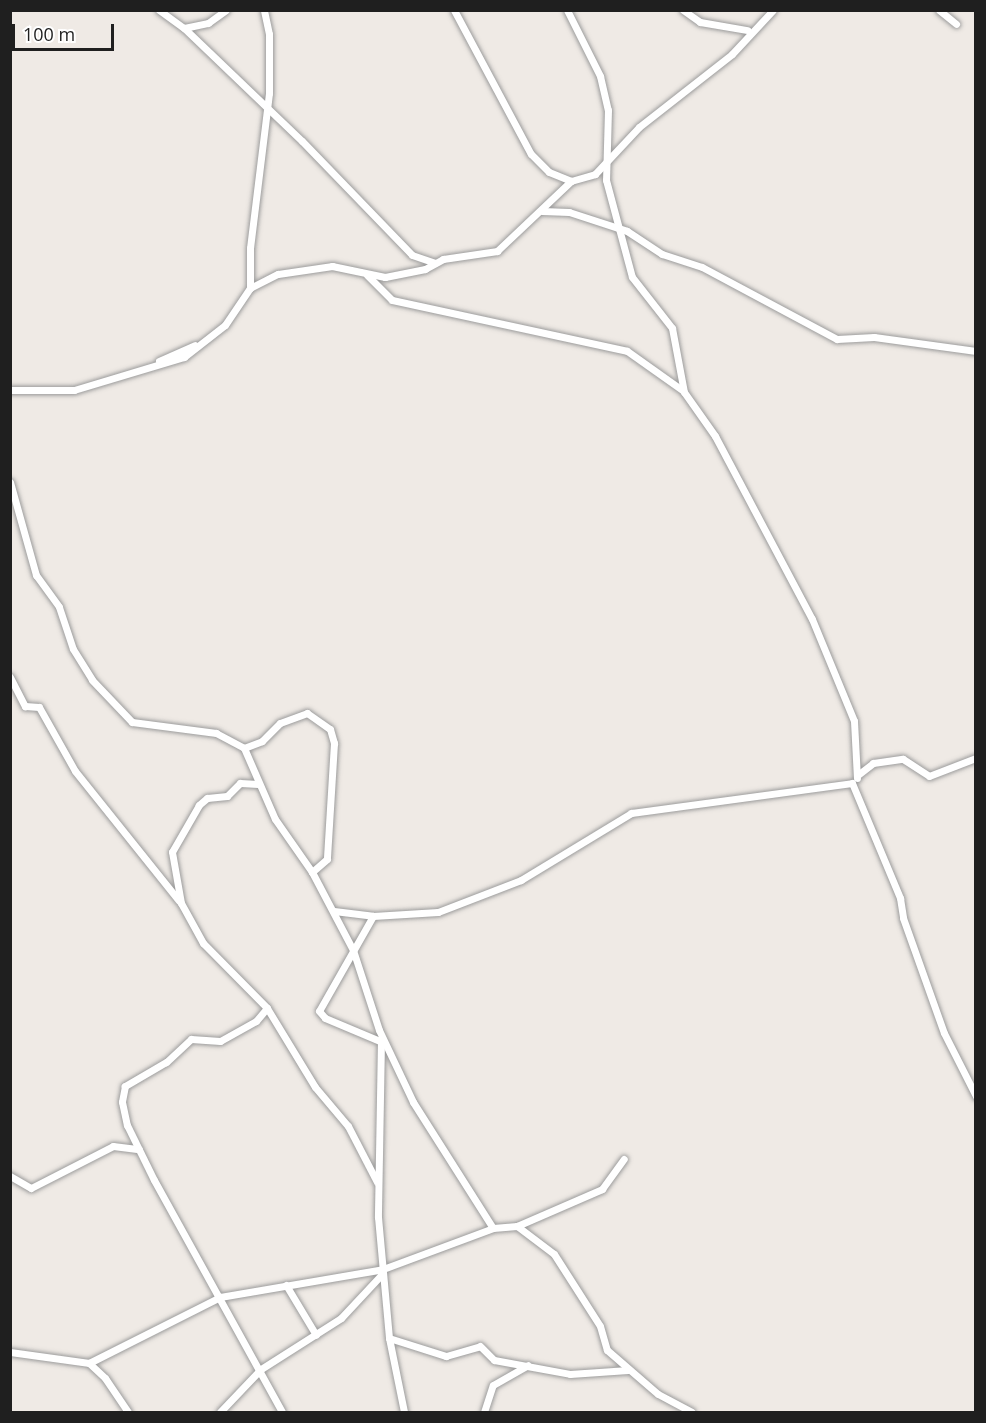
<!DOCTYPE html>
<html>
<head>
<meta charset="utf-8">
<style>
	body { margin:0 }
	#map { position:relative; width:986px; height:1423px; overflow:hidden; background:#efeae5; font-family:"Open Sans",sans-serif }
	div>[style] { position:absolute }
	.roads { filter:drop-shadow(0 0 2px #9c9c9c) drop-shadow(0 0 2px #9c9c9c) }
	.minor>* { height:7px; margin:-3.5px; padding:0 3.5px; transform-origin:3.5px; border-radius:3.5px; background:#fff }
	span { translate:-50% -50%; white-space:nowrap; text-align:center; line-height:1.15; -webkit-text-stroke:4.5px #fff; paint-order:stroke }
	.frame { position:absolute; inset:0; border:12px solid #1f1f1f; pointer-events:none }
	.scale { position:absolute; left:12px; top:24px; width:102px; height:27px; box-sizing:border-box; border:3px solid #1f1f1f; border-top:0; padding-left:8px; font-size:18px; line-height:21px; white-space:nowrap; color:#1f1f1f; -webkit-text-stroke:4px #fff; paint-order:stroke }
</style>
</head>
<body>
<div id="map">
	<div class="roads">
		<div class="minor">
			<div style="left:159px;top:10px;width:31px;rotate:36deg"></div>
			<div style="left:184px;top:28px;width:163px;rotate:43.8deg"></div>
			<div style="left:302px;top:141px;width:158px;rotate:46deg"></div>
			<div style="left:412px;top:255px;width:24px;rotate:19deg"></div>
			<div style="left:454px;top:10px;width:163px;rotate:61.9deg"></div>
			<div style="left:531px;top:154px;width:25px;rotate:45deg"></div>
			<div style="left:549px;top:172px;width:24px;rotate:22deg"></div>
			<div style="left:567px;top:10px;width:74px;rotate:63.4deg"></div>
			<div style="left:600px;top:76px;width:35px;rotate:77deg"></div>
			<div style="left:608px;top:110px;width:70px;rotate:91.6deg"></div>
			<div style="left:606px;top:180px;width:100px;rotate:75deg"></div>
			<div style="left:632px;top:277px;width:65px;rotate:51.9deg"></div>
			<div style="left:672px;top:328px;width:65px;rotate:79.4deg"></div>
			<div style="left:684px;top:392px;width:54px;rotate:54.8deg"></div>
			<div style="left:715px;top:436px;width:207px;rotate:62.1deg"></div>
			<div style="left:812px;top:619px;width:110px;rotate:67.6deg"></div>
			<div style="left:854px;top:721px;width:57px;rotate:87deg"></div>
			<div style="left:683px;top:10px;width:21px;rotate:35deg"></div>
			<div style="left:700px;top:22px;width:48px;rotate:9.7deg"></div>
			<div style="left:939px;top:10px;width:22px;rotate:39deg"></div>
			<div style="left:184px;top:28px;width:25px;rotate:-12deg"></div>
			<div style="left:208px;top:23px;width:22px;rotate:-36deg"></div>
			<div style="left:542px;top:211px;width:27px;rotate:2deg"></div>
			<div style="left:569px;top:212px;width:61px;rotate:18.1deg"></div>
			<div style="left:627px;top:231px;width:42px;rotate:33.3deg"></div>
			<div style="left:662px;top:254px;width:42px;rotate:18deg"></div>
			<div style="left:702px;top:267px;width:153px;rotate:28.1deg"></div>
			<div style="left:837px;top:339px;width:37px;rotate:-3deg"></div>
			<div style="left:874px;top:337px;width:103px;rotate:7.8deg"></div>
			<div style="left:367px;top:275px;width:35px;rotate:45deg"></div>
			<div style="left:392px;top:300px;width:240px;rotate:12.2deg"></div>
			<div style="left:627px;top:351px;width:67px;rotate:35.3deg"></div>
			<div style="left:250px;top:288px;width:40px;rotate:-90deg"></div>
			<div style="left:250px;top:248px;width:156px;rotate:-83deg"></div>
			<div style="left:269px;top:93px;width:59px;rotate:-90deg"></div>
			<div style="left:269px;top:34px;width:25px;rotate:-102deg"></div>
			<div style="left:159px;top:361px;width:39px;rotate:-24deg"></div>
			<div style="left:10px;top:390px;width:64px"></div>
			<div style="left:74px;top:390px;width:115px;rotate:-16.7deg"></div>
			<div style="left:184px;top:357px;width:52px;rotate:-38deg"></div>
			<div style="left:225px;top:325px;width:45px;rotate:-56deg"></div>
			<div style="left:250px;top:288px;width:31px;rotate:-27deg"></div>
			<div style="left:278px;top:274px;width:55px;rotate:-8.4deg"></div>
			<div style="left:332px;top:266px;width:54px;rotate:11.7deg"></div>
			<div style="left:385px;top:277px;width:41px;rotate:-11.3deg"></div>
			<div style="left:425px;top:269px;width:21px;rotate:-29deg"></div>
			<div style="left:443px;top:259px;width:55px;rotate:-8.4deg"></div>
			<div style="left:497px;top:251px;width:102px;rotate:-43.4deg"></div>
			<div style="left:571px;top:181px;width:25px;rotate:-16deg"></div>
			<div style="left:595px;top:174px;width:64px;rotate:-46.9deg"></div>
			<div style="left:639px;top:127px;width:118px;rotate:-38.1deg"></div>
			<div style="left:732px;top:54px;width:60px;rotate:-47deg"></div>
			<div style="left:10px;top:482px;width:97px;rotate:74.4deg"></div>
			<div style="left:36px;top:575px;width:39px;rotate:54deg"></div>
			<div style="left:59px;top:607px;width:44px;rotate:71.6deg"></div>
			<div style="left:73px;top:649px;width:36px;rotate:58deg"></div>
			<div style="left:92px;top:680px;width:58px;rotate:46.4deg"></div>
			<div style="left:132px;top:722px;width:85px;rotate:7.5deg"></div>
			<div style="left:216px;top:733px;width:32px;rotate:28deg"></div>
			<div style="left:244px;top:748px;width:77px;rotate:66.4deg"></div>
			<div style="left:275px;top:819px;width:65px;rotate:55.1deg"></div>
			<div style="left:312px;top:872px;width:88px;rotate:62.3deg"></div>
			<div style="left:353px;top:950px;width:84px;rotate:72deg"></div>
			<div style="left:379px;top:1030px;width:80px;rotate:64.7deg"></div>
			<div style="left:413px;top:1102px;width:149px;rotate:57.6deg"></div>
			<div style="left:10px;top:677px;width:33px;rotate:63deg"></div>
			<div style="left:25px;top:706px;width:14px;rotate:4deg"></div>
			<div style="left:39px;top:707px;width:73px;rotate:60.6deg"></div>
			<div style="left:75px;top:771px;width:166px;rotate:51.3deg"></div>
			<div style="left:244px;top:748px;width:19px;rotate:-21deg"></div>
			<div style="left:262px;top:741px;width:25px;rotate:-45deg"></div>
			<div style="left:280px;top:723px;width:29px;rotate:-20deg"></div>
			<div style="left:307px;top:713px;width:28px;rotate:35deg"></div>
			<div style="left:330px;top:729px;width:15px;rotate:74deg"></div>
			<div style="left:334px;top:743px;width:116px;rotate:93.5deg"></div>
			<div style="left:327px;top:859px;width:20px;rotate:139deg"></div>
			<div style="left:859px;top:774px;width:18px;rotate:-38deg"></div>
			<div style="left:873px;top:763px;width:30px;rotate:-8deg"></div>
			<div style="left:903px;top:759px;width:31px;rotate:33deg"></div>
			<div style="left:929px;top:776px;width:50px;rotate:-21deg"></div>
			<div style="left:258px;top:784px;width:18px;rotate:-177deg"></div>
			<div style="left:240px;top:783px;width:18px;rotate:135deg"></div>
			<div style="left:227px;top:796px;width:20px;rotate:174deg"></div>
			<div style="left:207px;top:798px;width:11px;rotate:139deg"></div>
			<div style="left:199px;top:805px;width:54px;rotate:119.9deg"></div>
			<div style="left:172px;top:852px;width:52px;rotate:80deg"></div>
			<div style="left:181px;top:903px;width:46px;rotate:61.2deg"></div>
			<div style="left:203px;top:943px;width:91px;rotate:45.4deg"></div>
			<div style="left:267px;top:1008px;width:92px;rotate:58.7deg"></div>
			<div style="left:315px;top:1087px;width:51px;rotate:49.8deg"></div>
			<div style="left:348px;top:1126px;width:63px;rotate:62.6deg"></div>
			<div style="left:334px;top:911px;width:39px;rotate:7deg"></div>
			<div style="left:373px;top:916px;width:65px;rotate:-3.5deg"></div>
			<div style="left:438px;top:912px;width:89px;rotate:-21.1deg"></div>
			<div style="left:521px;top:880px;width:129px;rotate:-31.3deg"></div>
			<div style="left:631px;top:813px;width:223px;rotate:-7.7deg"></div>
			<div style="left:852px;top:783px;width:125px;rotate:67.3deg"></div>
			<div style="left:900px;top:898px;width:20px;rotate:81deg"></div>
			<div style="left:903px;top:918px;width:122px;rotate:70.4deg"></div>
			<div style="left:944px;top:1033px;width:71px;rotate:63.1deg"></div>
			<div style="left:373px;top:916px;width:109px;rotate:119.6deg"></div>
			<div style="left:319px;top:1011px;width:9px;rotate:49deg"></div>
			<div style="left:325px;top:1018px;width:62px;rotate:22.8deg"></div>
			<div style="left:267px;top:1008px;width:17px;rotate:130deg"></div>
			<div style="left:256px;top:1021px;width:41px;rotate:150.9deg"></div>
			<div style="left:220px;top:1041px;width:29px;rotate:-176deg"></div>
			<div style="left:191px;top:1039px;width:34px;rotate:137deg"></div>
			<div style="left:166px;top:1062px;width:48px;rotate:149.7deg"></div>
			<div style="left:125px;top:1086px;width:16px;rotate:101deg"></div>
			<div style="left:122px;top:1102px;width:24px;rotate:78deg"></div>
			<div style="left:127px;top:1125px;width:61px;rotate:63.9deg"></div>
			<div style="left:154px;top:1180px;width:265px;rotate:61.1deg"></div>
			<div style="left:381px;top:1040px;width:177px;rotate:91deg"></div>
			<div style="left:378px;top:1217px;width:121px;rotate:84.8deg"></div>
			<div style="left:389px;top:1338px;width:76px;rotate:78.5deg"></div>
			<div style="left:10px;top:1176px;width:24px;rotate:30deg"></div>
			<div style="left:31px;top:1188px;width:92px;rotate:-27.1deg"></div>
			<div style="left:113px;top:1146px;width:26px;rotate:7deg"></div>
			<div style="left:517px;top:1226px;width:93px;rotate:-23.5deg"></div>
			<div style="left:602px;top:1189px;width:37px;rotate:-54deg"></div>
			<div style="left:286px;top:1285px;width:58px;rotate:59deg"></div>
			<div style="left:389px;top:1338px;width:60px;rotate:17.5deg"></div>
			<div style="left:446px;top:1356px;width:35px;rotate:-16deg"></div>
			<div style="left:480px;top:1346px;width:20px;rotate:45deg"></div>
			<div style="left:494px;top:1360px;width:77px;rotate:10.4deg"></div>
			<div style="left:570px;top:1374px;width:58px;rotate:-3.9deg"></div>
			<div style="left:10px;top:1352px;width:80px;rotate:7.9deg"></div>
			<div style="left:89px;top:1363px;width:22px;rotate:43deg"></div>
			<div style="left:105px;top:1378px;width:41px;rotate:55.9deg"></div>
			<div style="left:89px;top:1363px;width:147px;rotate:-26.7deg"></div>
			<div style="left:220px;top:1297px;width:165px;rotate:-9.7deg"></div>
			<div style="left:383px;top:1269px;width:117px;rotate:-20.4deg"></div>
			<div style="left:493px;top:1228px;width:24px;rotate:-5deg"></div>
			<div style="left:517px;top:1226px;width:46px;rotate:37.1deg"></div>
			<div style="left:554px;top:1254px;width:85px;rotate:57.4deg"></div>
			<div style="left:600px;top:1326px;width:25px;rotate:74deg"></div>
			<div style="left:607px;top:1350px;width:67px;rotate:40.8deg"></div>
			<div style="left:658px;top:1394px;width:38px;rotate:28deg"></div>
			<div style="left:220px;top:1412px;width:59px;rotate:-46.4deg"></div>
			<div style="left:261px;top:1369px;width:95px;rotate:-32.5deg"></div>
			<div style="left:341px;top:1318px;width:60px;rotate:-47deg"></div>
			<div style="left:484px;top:1412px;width:28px;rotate:-72deg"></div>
			<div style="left:493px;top:1385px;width:40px;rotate:-29.7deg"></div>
		</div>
	</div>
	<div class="frame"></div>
	<div class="scale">100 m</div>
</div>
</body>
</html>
